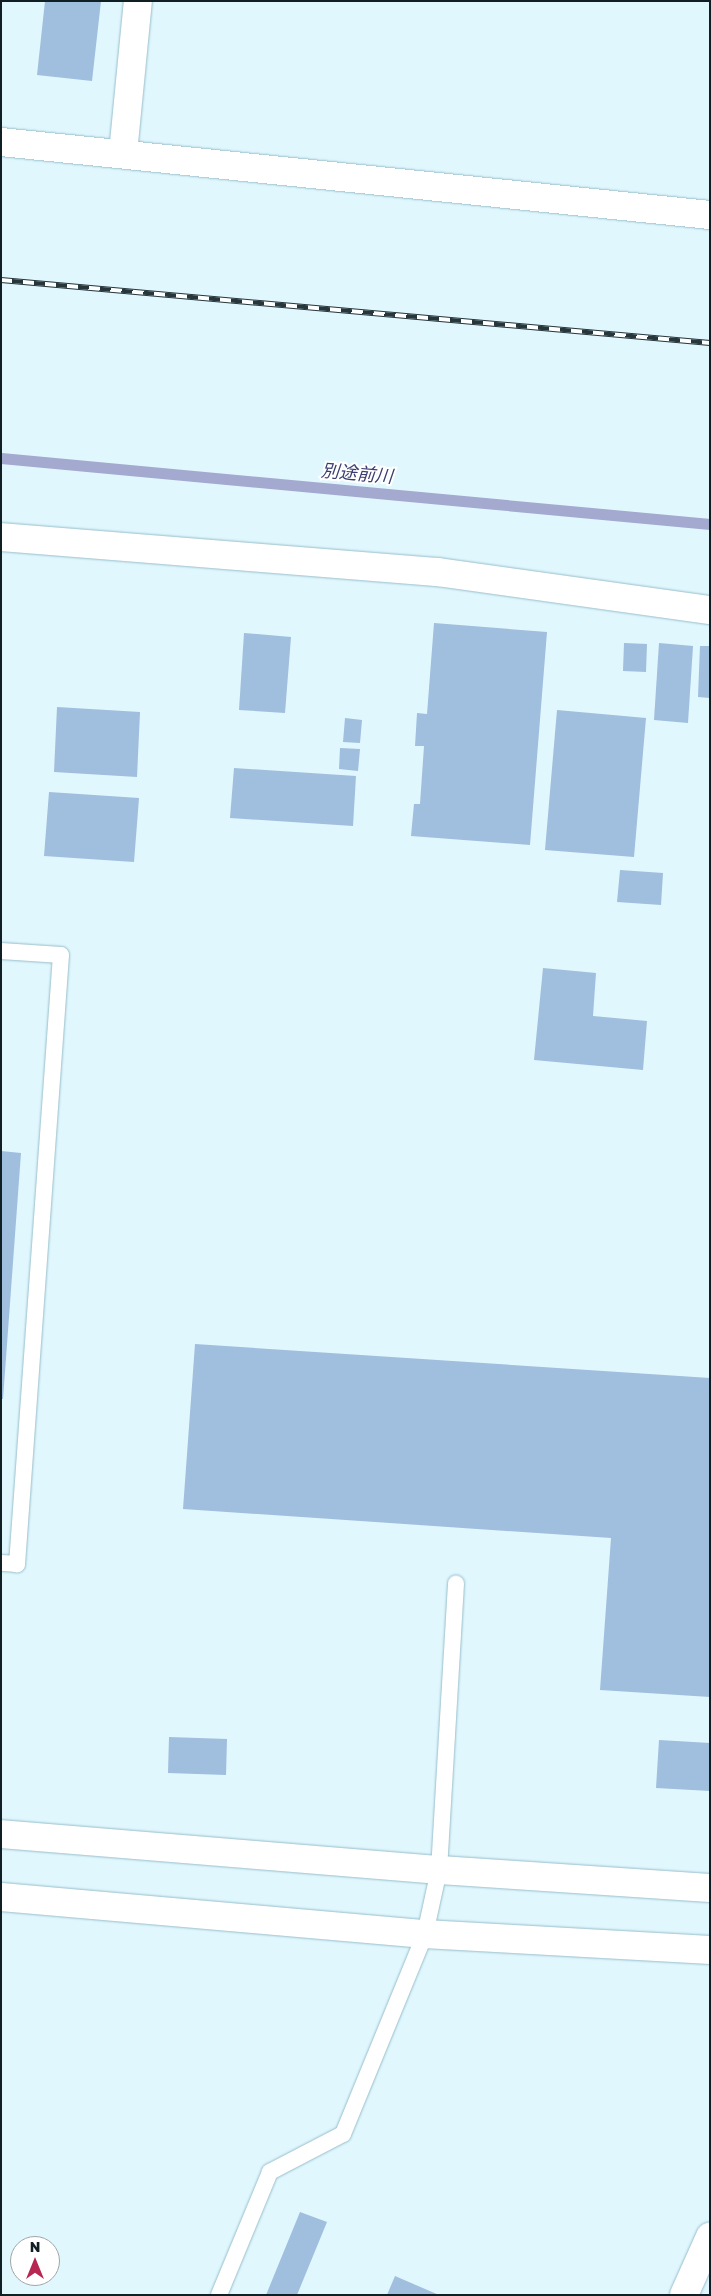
<!DOCTYPE html>
<html>
<head>
<meta charset="utf-8">
<style>
	body { margin:0 }
	#map { position:relative; width:711px; height:2296px; overflow:hidden; background:#e0f7fe; font-family:"Golos Text","Noto Sans JP",sans-serif }
	div>[style] { position:absolute }
	.stream>* { height:11px; margin:-5.5px; padding:0 5.5px; transform-origin:5.5px; border-radius:5.5px; background:#a4a9cf }
	.building>* { inset:0; background:#a0bedd }
	.roads { filter:drop-shadow(0 0 1px #98beca) drop-shadow(0 0 1px #98beca) }
	.service>* { height:16px; margin:-8px; padding:0 8px; transform-origin:8px; border-radius:8px; background:#fff }
	.minor>* { height:28px; margin:-14px; padding:0 14px; transform-origin:14px; border-radius:14px; background:#fff }
	.tertiary>* { height:28px; margin:-14px; padding:0 14px; transform-origin:14px; border-radius:14px; background:#fff }
	.secondary>* { height:28px; margin:-14px; padding:0 14px; transform-origin:14px; border-radius:14px; background:#fff }
	.rail>* { height:5.5px; margin-top:-2.75px; transform-origin:0; background:repeating-linear-gradient(90deg,#fff 0 11px,#26363a 0 22px); box-sizing:border-box; border-block:1px solid #26363a }
	span { translate:-50% -50%; white-space:nowrap; text-align:center; line-height:1.15; -webkit-text-stroke:4px #fff; paint-order:stroke }
	.water-label { font-size:18px; color:#3b3d70; font-style:italic }
	.frame { position:absolute; inset:0; border:2px solid #101f23; pointer-events:none }
	.north { position:absolute; left:10px; top:2236px; width:50px; height:50px; box-sizing:border-box; background:#fff; border:1px solid #9fa5a7; border-radius:50%; rotate:0deg; font-size:14px; font-weight:700; line-height:20px; text-align:center; color:#101f23 }
	.north::after { content:''; display:block; margin:auto; width:18px; height:22px; background:#b72752; clip-path:polygon(50% 0,100% 100%,50% 72%,0 100%) }
</style>
</head>
<body>
<div id="map">
	<div class="stream">
		<div style="left:1px;top:458px;width:712px;rotate:5.32deg"></div>
	</div>
	<div class="building">
		<div style="clip-path:polygon(45px 1px,101px 1px,92px 81px,37px 75px)"></div>
		<div style="clip-path:polygon(434px 623px,547px 632px,530px 845px,411px 836px,414px 804px,420px 804px,424px 746px,415px 746px,417px 713px,427px 714px)"></div>
		<div style="clip-path:polygon(244px 633px,291px 637px,285px 713px,239px 710px)"></div>
		<div style="clip-path:polygon(624px 643px,647px 644px,646px 672px,623px 671px)"></div>
		<div style="clip-path:polygon(659px 643px,693px 646px,688px 723px,654px 720px)"></div>
		<div style="clip-path:polygon(700px 646px,710px 646px,710px 698px,698px 697px)"></div>
		<div style="clip-path:polygon(57px 707px,140px 712px,137px 777px,54px 772px)"></div>
		<div style="clip-path:polygon(557px 710px,646px 718px,634px 857px,545px 850px)"></div>
		<div style="clip-path:polygon(345px 718px,362px 720px,360px 743px,343px 742px)"></div>
		<div style="clip-path:polygon(340px 748px,360px 749px,358px 771px,339px 769px)"></div>
		<div style="clip-path:polygon(234px 768px,356px 776px,353px 826px,230px 818px)"></div>
		<div style="clip-path:polygon(49px 792px,139px 798px,134px 862px,44px 856px)"></div>
		<div style="clip-path:polygon(620px 870px,663px 873px,661px 905px,617px 902px)"></div>
		<div style="clip-path:polygon(543px 968px,596px 973px,593px 1016px,647px 1021px,643px 1070px,534px 1060px)"></div>
		<div style="clip-path:polygon(1px 1151px,21px 1153px,3px 1399px,1px 1399px)"></div>
		<div style="clip-path:polygon(195px 1344px,710px 1378px,710px 1697px,600px 1690px,611px 1538px,183px 1509px)"></div>
		<div style="clip-path:polygon(169px 1737px,227px 1739px,226px 1775px,168px 1773px)"></div>
		<div style="clip-path:polygon(659px 1740px,710px 1743px,710px 1791px,656px 1788px)"></div>
		<div style="clip-path:polygon(300px 2212px,327px 2222px,297px 2295px,266px 2295px)"></div>
		<div style="clip-path:polygon(395px 2276px,439px 2295px,387px 2295px)"></div>
	</div>
	<div class="roads">
		<div class="service">
			<div style="left:1px;top:951px;width:60px;rotate:3.8deg"></div>
			<div style="left:61px;top:955px;width:611px;rotate:94.13deg"></div>
			<div style="left:17px;top:1564px;width:16px;rotate:-176deg"></div>
			<div style="left:219px;top:2295px;width:133px;rotate:-67.5deg"></div>
			<div style="left:270px;top:2172px;width:82px;rotate:-27.5deg"></div>
			<div style="left:343px;top:2134px;width:216px;rotate:-67.7deg"></div>
			<div style="left:425px;top:1934px;width:66px;rotate:-77.7deg"></div>
			<div style="left:439px;top:1870px;width:287px;rotate:-86.6deg"></div>
		</div>
		<div class="minor">
			<div style="left:1px;top:142px;width:713px;rotate:5.88deg"></div>
			<div style="left:123px;top:153px;width:153px;rotate:-84.4deg"></div>
			<div style="left:1px;top:537px;width:438px;rotate:4.6deg"></div>
			<div style="left:438px;top:572px;width:275px;rotate:8deg"></div>
		</div>
		<div class="tertiary">
			<div style="left:1px;top:1834px;width:439px;rotate:4.7deg"></div>
			<div style="left:439px;top:1870px;width:272px;rotate:3.8deg"></div>
			<div style="left:1px;top:1897px;width:426px;rotate:5deg"></div>
			<div style="left:425px;top:1934px;width:285px;rotate:3.2deg"></div>
		</div>
		<div class="secondary">
			<div style="left:684px;top:2295px;width:64px;rotate:-65.9deg"></div>
		</div>
	</div>
	<div class="rail">
		<div style="left:1px;top:280px;width:712px;rotate:5.08deg"></div>
	</div>
	<div class="water-label">
		<span style="left:357px;top:473px;rotate:5deg">別途前川</span>
	</div>
	<div class="frame"></div>
	<div class="north">N</div>
</div>
</body>
</html>
